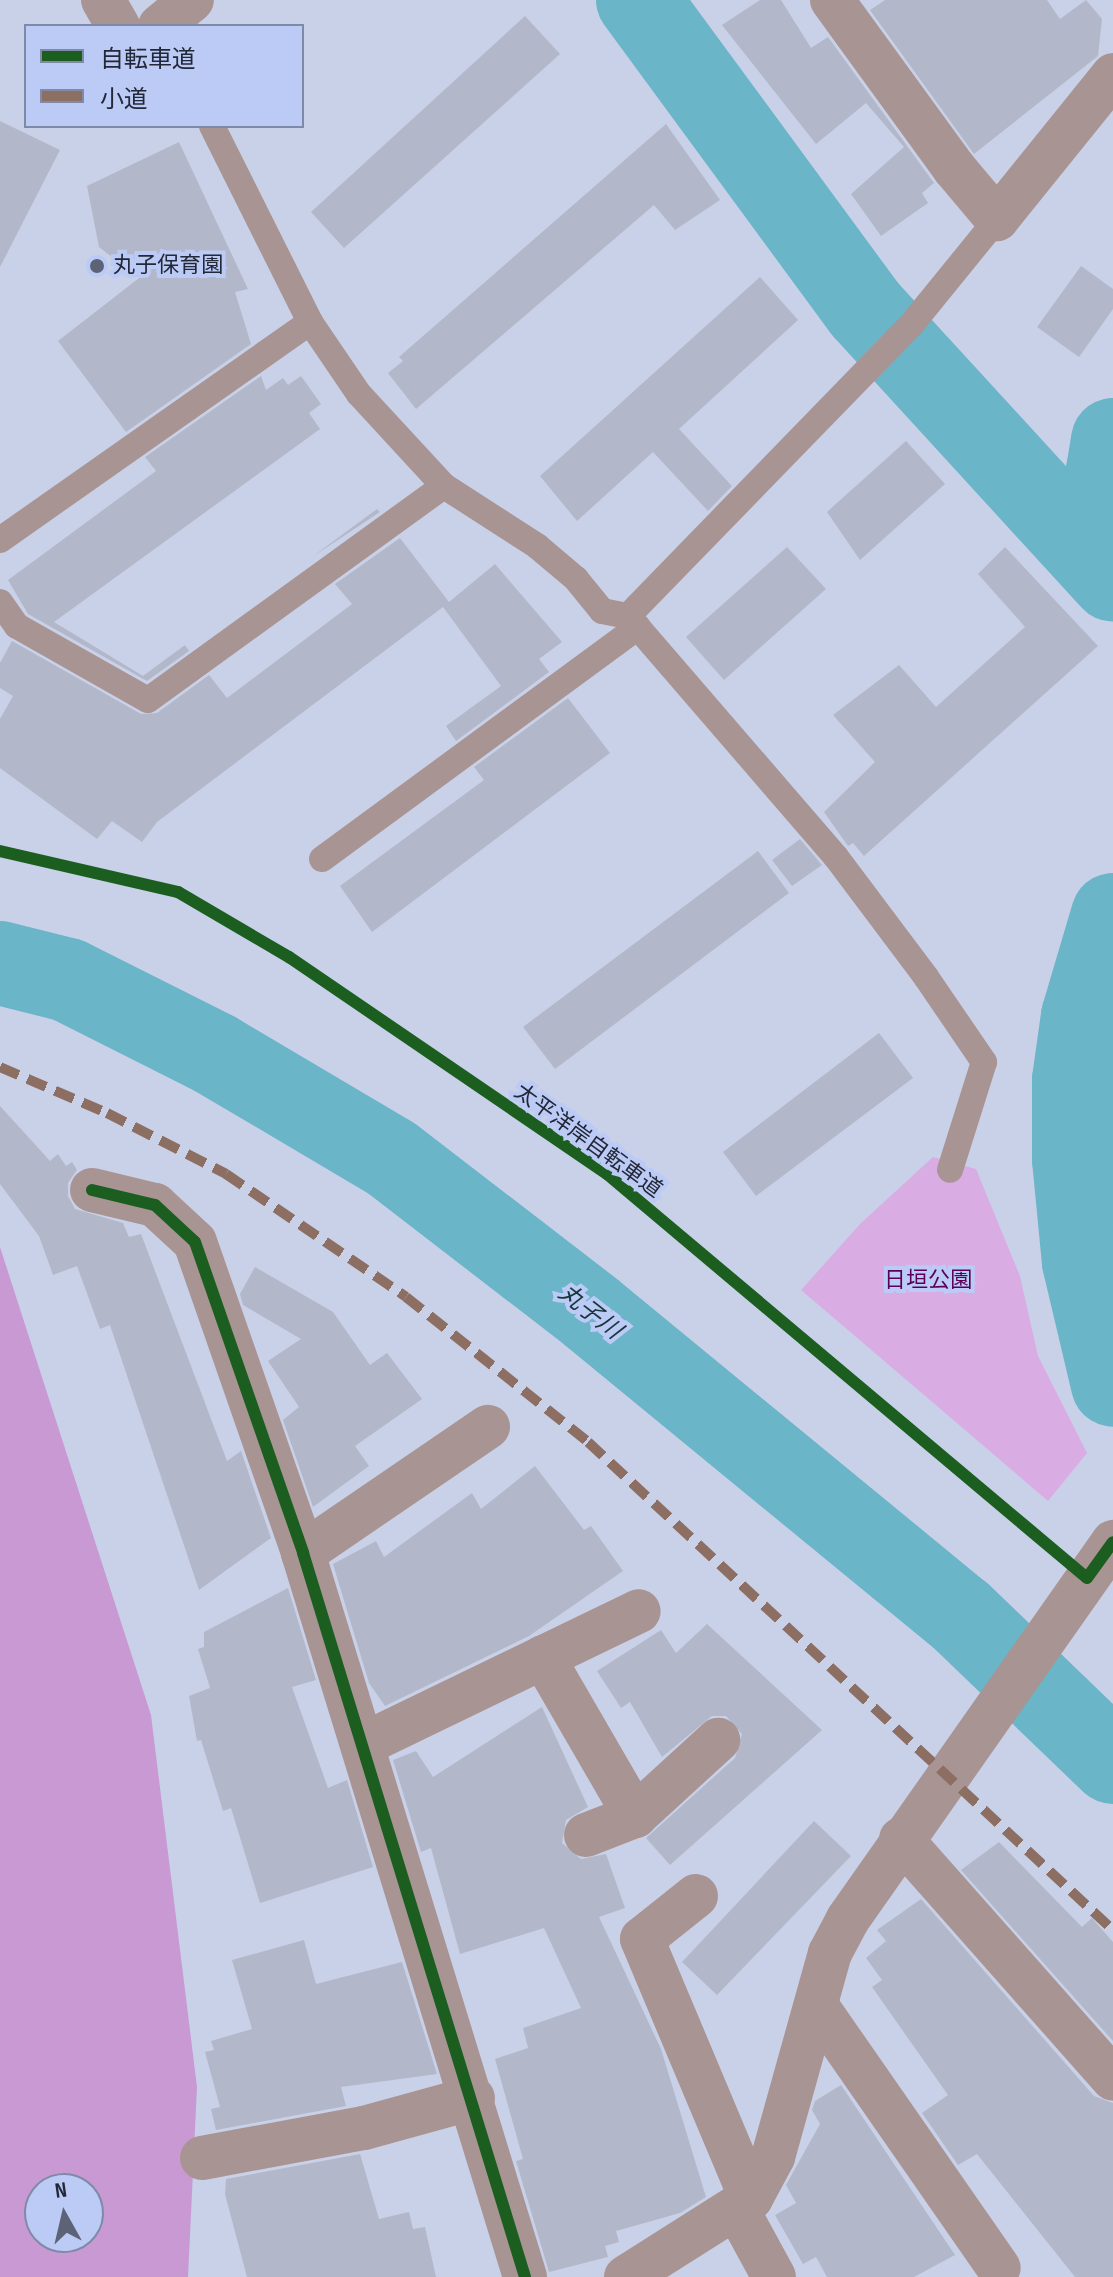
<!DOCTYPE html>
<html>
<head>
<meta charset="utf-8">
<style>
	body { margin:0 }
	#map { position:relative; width:1113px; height:2277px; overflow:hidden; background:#c9d1e8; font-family:"Sofia Sans Condensed","Noto Sans JP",sans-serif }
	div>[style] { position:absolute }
	.green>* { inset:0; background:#d9ade4 }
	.forest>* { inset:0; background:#c899d3 }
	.river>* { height:84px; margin:-42px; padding:0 42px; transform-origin:42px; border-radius:42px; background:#6ab5c7 }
	.building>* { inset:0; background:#b2b8ca }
	.lane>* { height:26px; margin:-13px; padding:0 13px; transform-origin:13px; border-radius:13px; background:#a99494 }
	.street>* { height:44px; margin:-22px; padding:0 22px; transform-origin:22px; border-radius:22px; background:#a99494 }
	.quiet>* { height:10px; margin-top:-5px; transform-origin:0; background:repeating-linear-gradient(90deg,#8d6e63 0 20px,transparent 0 30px) }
	.cycleway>* { height:12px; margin:-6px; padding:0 6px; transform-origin:6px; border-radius:6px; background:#1b5e20 }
	.dots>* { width:22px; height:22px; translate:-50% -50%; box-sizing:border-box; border:4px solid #bccbf5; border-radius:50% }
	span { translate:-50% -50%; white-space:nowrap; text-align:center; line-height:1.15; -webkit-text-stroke:8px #bccbf5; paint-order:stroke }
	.poi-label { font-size:22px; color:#232838 }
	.left { translate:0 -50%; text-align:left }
	.street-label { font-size:22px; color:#232838 }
	.park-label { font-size:22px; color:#5a0058 }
	.water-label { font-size:24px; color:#17373c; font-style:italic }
	.legend { position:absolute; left:24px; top:24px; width:280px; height:104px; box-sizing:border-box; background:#bccbf5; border:2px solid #7f8aa9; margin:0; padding:10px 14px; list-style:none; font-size:24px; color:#232838 }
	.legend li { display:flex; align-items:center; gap:16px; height:40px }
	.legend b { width:40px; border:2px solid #7f8aa9 }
	.north { position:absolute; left:24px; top:2173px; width:80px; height:80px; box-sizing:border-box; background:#bccbf5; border:2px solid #7f8aa9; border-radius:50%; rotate:352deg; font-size:22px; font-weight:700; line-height:32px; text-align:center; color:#232838 }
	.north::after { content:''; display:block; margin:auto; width:28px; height:36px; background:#5d6376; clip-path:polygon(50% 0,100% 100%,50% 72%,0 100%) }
</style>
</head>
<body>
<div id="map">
	<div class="green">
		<div style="clip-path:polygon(933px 1157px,976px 1169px,1020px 1276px,1038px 1356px,1087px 1453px,1048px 1501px,801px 1290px,860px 1224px)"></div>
	</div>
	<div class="forest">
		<div style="clip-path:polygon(evenodd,0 1247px,151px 1715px,197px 2087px,188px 2277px,0 2277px,0 1247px,40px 2189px,88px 2189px,88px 2237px,40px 2237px,40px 2189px)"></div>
	</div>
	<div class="river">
		<div style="left:638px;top:0;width:383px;rotate:53.7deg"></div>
		<div style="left:865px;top:309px;width:367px;rotate:47.5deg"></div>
		<div style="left:1113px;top:440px;width:30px;rotate:99deg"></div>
		<div style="left:1108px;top:470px;width:36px;rotate:82deg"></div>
		<div style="left:1113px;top:915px;width:105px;rotate:106.5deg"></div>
		<div style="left:1083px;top:1016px;width:65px;rotate:98deg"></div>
		<div style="left:1074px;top:1080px;width:79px;rotate:90deg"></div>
		<div style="left:1074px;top:1159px;width:103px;rotate:84.5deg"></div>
		<div style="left:1084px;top:1262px;width:126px;rotate:76.7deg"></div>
		<div style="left:0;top:963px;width:70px;rotate:14deg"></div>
		<div style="left:68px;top:980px;width:165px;rotate:26.7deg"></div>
		<div style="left:215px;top:1054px;width:204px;rotate:30.6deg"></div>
		<div style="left:391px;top:1158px;width:254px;rotate:37.6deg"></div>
		<div style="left:592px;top:1313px;width:476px;rotate:39.4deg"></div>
		<div style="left:960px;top:1615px;width:212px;rotate:43.9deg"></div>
	</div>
	<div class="building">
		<div style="clip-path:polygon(760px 0,781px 0,811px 48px,828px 37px,934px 183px,922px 193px,928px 203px,881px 236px,851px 194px,904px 147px,866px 103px,816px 144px,722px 25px)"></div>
		<div style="clip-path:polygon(885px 0,1047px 0,1060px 19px,1086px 0,1102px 19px,1098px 56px,974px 154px,870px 10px)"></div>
		<div style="clip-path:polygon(525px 16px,560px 54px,344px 248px,311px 212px)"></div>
		<div style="clip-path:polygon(0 121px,60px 150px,0 267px)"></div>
		<div style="clip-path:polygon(666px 124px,720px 200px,675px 230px,654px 205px,416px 409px,388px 373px,403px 361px,399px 357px)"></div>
		<div style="clip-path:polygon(179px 142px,248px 289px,235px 292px,251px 344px,126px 432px,58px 341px,139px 278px,99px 247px,87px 186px)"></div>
		<div style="clip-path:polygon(1081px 266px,1113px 289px,1113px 309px,1079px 357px,1037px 327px)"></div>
		<div style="clip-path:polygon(760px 277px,798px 320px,679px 429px,732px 486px,708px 511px,653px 452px,577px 521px,540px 476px)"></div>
		<div style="clip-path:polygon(261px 376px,266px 390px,283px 378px,288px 385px,301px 376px,321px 404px,309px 413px,320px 429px,54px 622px,143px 676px,185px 645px,189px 651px,147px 681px,28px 614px,8px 580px,156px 471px,145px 457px)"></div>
		<div style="clip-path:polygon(906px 441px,945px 484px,860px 560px,827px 512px)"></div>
		<div style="clip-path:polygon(377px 509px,380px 512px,312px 557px)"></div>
		<div style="clip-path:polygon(400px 538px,449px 602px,495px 564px,562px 642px,539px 659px,549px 672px,456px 741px,446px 726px,501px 686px,443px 607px,157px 822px,142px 842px,112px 821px,97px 839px,0 768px,0 719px,13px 696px,0 688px,0 663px,12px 641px,141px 714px,157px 713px,209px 675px,227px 698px,352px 604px,335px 584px)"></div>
		<div style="clip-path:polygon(787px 547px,826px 589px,724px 680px,686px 637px)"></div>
		<div style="clip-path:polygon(1005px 547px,1098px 646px,864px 856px,853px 843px,848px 846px,824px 812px,875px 762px,833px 715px,899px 665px,936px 707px,1025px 627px,978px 574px)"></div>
		<div style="clip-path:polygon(568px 698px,610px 753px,372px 932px,340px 886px,484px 780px,474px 767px)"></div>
		<div style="clip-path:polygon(800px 839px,822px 865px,792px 886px,772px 860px)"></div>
		<div style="clip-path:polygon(758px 851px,789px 893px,555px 1069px,523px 1027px)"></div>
		<div style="clip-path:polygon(879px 1033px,913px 1078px,756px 1196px,723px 1152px)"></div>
		<div style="clip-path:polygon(0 1106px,50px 1161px,58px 1154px,66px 1166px,72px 1162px,77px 1170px,68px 1183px,68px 1196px,75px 1209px,123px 1223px,129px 1237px,141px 1234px,227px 1461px,241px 1451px,271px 1538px,199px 1590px,110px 1325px,100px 1329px,77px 1266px,53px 1275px,39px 1236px,0 1184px)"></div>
		<div style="clip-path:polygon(255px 1267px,333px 1312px,370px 1365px,387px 1353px,422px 1399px,355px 1446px,369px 1466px,313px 1507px,283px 1420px,299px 1407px,268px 1361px,301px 1339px,243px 1305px,240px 1294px)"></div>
		<div style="clip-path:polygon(535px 1466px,584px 1530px,591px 1526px,623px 1571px,529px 1636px,385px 1706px,369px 1683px,333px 1564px,376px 1541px,384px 1557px,472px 1493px,481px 1509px)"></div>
		<div style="clip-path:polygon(288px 1588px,316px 1680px,292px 1687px,328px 1788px,347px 1780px,373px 1867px,260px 1903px,231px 1808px,223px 1811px,201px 1740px,197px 1741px,189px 1696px,210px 1688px,198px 1649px,204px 1647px,204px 1632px)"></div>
		<div style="clip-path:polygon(707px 1624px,822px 1730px,670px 1865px,646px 1838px,735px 1758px,742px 1734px,726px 1716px,712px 1716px,662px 1757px,630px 1702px,621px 1708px,597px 1671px,661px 1630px,676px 1653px)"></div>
		<div style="clip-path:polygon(542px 1707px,588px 1807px,566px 1820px,562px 1843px,581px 1859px,606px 1854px,625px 1908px,599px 1917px,661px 2049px,706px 2197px,680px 2213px,616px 2231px,619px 2242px,605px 2246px,608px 2257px,549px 2272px,516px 2161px,523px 2159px,495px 2059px,528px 2048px,523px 2028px,581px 2008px,544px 1928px,460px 1954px,431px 1848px,421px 1852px,393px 1760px,416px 1751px,433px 1777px)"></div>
		<div style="clip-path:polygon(814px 1821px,851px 1856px,717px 1995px,682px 1962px)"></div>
		<div style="clip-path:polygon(999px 1842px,1082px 1927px,1092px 1918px,1113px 1942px,1113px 2041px,961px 1870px)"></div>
		<div style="clip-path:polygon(921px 1899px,1094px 2096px,1113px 2103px,1113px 2277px,1075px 2277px,977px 2154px,958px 2165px,922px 2113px,948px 2095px,872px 1987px,882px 1980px,866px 1958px,886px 1941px,877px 1930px)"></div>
		<div style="clip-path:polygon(304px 1940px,316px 1984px,402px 1962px,437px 2074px,341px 2087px,346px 2106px,216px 2130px,211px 2109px,220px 2107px,205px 2052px,214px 2050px,211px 2041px,252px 2029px,232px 1960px)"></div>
		<div style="clip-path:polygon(841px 2085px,955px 2255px,914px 2277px,827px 2277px,816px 2257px,803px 2264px,775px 2215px,796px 2203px,786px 2185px,820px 2124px,812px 2110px,815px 2101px)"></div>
		<div style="clip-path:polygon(360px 2154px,379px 2219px,409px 2212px,413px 2229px,425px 2227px,436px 2277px,247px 2277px,225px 2194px,226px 2179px)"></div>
	</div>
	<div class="lane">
		<div style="left:212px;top:126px;width:219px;rotate:63.4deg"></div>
		<div style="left:310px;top:322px;width:87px;rotate:55.8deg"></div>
		<div style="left:359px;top:394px;width:125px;rotate:47.3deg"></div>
		<div style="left:444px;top:486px;width:111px;rotate:32.8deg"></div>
		<div style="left:537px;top:546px;width:51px;rotate:40.2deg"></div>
		<div style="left:576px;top:579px;width:41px;rotate:50.9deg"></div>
		<div style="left:602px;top:611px;width:26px;rotate:11deg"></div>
		<div style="left:628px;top:616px;width:318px;rotate:49.2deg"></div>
		<div style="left:836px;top:857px;width:150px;rotate:53.1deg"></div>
		<div style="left:926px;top:977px;width:103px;rotate:55.7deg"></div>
		<div style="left:984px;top:1062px;width:113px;rotate:107.5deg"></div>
		<div style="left:0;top:540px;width:379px;rotate:-35.1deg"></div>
		<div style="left:0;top:602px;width:29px;rotate:55deg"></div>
		<div style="left:17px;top:626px;width:150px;rotate:29.5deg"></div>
		<div style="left:148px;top:700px;width:365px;rotate:-35.9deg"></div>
		<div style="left:628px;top:616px;width:406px;rotate:-45.8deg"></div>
		<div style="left:911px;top:325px;width:136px;rotate:-50.9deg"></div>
		<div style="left:322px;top:859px;width:392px;rotate:-36.3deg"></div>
	</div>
	<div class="street">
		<div style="left:103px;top:0;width:30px;rotate:60deg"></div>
		<div style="left:832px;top:0;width:208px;rotate:54deg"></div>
		<div style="left:954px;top:168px;width:67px;rotate:49.9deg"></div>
		<div style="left:997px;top:219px;width:185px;rotate:-51.1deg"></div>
		<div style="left:160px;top:26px;width:41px;rotate:-39.1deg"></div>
		<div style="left:92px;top:1190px;width:65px;rotate:13.4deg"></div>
		<div style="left:155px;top:1205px;width:54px;rotate:42.8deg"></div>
		<div style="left:195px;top:1242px;width:329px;rotate:70.8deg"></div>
		<div style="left:303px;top:1553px;width:757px;rotate:72.95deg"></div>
		<div style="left:303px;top:1553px;width:224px;rotate:-34.3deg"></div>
		<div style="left:543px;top:1657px;width:184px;rotate:59.9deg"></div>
		<div style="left:364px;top:1744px;width:305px;rotate:-25.8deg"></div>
		<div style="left:586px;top:1835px;width:53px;rotate:-21.2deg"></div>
		<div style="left:635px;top:1816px;width:113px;rotate:-42.5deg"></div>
		<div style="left:901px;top:1839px;width:320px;rotate:48.5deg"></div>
		<div style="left:696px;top:1896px;width:69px;rotate:141.5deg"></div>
		<div style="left:642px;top:1939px;width:281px;rotate:67.2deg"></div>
		<div style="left:816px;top:2005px;width:320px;rotate:55.2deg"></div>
		<div style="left:202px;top:2158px;width:165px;rotate:-10.5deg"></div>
		<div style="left:364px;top:2128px;width:113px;rotate:-15.4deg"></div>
		<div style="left:738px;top:2211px;width:75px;rotate:61.4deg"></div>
		<div style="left:626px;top:2277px;width:148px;rotate:-32.3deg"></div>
		<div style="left:751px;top:2198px;width:47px;rotate:-61.8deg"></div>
		<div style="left:773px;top:2157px;width:212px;rotate:-74.4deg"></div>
		<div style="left:830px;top:1953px;width:38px;rotate:-62deg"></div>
		<div style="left:848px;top:1919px;width:461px;rotate:-54.9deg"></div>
	</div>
	<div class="quiet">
		<div style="left:0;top:1067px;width:116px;rotate:23.3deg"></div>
		<div style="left:107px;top:1113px;width:134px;rotate:27.1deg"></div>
		<div style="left:226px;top:1174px;width:218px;rotate:34.3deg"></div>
		<div style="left:406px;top:1297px;width:233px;rotate:38.5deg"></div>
		<div style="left:588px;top:1442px;width:717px;rotate:42.91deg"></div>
	</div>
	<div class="cycleway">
		<div style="left:0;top:851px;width:183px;rotate:13deg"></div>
		<div style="left:178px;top:892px;width:129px;rotate:30.4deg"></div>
		<div style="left:289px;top:957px;width:385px;rotate:34.3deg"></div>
		<div style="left:607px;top:1174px;width:627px;rotate:40.09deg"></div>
		<div style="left:1087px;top:1578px;width:44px;rotate:-54.2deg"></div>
		<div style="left:92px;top:1190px;width:65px;rotate:13.4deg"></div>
		<div style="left:155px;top:1205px;width:54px;rotate:42.8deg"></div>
		<div style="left:195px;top:1242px;width:329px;rotate:70.8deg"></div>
		<div style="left:303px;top:1553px;width:757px;rotate:72.95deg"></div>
	</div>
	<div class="dots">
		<div style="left:97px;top:266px;background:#5d6376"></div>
	</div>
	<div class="poi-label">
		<span class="left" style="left:113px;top:266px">丸子保育園</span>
	</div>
	<div class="street-label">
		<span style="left:588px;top:1141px;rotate:36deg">太平洋岸自転車道</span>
	</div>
	<div class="park-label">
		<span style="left:928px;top:1281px">日垣公園</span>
	</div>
	<div class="water-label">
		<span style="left:590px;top:1312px;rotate:38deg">丸子川</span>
	</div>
	<ul class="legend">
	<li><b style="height:10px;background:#1b5e20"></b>自転車道</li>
	<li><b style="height:10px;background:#8d6e63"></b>小道</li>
	</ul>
	<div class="north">N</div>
</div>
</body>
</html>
